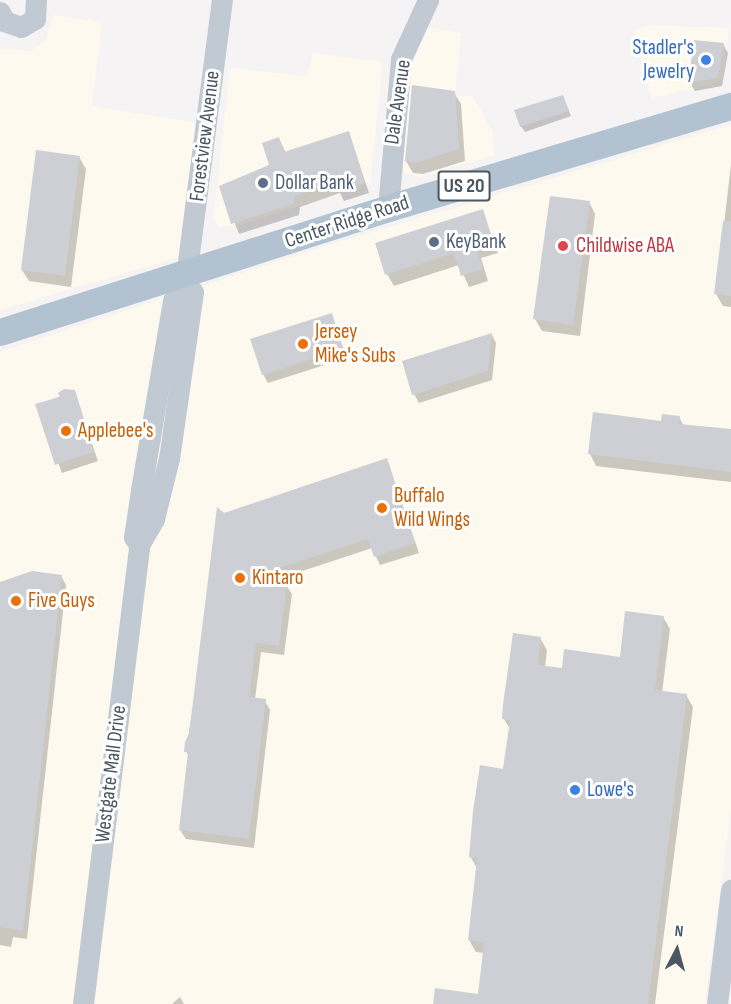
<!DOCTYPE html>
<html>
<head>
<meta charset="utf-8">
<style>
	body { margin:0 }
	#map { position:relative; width:731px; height:1004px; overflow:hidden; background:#f5f3f3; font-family:"Sofia Sans Condensed",sans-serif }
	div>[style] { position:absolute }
	.commercial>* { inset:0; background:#fdf9ef }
	.shadow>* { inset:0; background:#0003 }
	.building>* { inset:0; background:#cdcfd5 }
	.minor>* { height:21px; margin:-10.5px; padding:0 10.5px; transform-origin:10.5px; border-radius:10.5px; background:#c1cad2 }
	.major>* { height:27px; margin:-13.5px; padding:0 13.5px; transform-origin:13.5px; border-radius:13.5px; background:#b3c2d1 }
	.dots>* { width:16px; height:16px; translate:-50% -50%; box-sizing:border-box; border:3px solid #fff; border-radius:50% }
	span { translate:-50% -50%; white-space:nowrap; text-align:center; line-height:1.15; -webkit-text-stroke:6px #fff; paint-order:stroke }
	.shield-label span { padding:2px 4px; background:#fff; border:2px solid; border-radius:4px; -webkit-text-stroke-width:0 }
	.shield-label { font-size:20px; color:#4a5661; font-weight:700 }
	.shop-label { font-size:21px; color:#366cbe }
	.right { translate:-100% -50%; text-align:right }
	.left { translate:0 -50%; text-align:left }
	.street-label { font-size:21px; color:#4a5661 }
	.service-label { font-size:21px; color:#4e5e75 }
	.health-label { font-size:21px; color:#be3a42 }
	.food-label { font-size:21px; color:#c56008 }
	.north { position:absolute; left:647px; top:920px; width:60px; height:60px; -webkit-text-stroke:4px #fff; paint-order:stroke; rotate:6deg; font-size:16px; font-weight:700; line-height:24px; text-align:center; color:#4a5661 }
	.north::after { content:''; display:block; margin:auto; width:21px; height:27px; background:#4a5661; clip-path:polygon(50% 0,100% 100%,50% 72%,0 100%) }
</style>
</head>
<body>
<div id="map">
	<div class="commercial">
		<div style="clip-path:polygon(53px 15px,102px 22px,92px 106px,197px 123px,180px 257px,0 310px,0 48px,30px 51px,46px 41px)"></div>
		<div style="clip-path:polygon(649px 25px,729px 28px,723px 78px,714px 84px,651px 98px,634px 31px)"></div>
		<div style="clip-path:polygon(420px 26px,461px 33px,455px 96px,473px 96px,493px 132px,495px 155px,420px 177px,405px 173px,399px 164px,404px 75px)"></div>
		<div style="clip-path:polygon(313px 53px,383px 62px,370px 184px,239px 225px,219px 227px,213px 220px,230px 68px,307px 76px)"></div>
		<div style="clip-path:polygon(731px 125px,731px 810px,705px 1004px,0 1004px,0 352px,315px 249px)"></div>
	</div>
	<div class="shadow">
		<div style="clip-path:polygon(723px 44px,728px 53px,722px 86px,695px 91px,690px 83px)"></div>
		<div style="clip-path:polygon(454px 93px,461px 104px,465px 161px,423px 174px,413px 173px,406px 161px)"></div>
		<div style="clip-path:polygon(563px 97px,571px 116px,525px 132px,521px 126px)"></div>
		<div style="clip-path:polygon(349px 133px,369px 193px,344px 201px,340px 193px,300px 207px,299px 215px,239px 234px,221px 187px,271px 166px,279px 139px,286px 153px)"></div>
		<div style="clip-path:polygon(79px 157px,86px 169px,71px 287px,29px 281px,22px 270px)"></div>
		<div style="clip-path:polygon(731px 164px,731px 307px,723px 306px,716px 294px)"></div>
		<div style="clip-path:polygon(589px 202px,595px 214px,580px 336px,542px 331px,535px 319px)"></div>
		<div style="clip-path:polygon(482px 210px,498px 253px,481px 258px,488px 281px,469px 287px,459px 265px,394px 286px,387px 274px)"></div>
		<div style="clip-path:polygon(331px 315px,347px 358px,268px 383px,263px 374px)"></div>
		<div style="clip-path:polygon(492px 335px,496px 343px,492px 380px,419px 403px,414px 394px)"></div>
		<div style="clip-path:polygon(74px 391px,98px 461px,62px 473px,37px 405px)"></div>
		<div style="clip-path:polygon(679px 417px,684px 426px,731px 431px,731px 482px,596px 466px,590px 454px)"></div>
		<div style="clip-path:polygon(387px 460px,419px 553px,380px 565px,372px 548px,266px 583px,286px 585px,292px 594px,284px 655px,261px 652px,255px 699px,265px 701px,270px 710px,254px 848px,186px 839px,180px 830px,189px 757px,186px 751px,223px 515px)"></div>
		<div style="clip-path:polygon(61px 576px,66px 585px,27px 939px,13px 937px,11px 947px,0 945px,0 583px)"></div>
		<div style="clip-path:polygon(663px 617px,670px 629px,662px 693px,686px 695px,693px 707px,655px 1004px,435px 1004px,479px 996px,484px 953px,476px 952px,469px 940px,477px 868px,470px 856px,505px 771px,510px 729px,504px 719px,540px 638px,547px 650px,545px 668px,563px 670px,621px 658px)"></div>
		<div style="clip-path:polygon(180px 997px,184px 1004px,172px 1004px)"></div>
	</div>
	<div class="building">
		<div style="clip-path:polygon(694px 40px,724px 43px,718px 78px,688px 83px)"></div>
		<div style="clip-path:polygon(412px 85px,455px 91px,459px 149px,416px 163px,405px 161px)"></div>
		<div style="clip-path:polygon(563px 95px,569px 111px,520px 127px,514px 110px)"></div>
		<div style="clip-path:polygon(349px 131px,365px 183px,337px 191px,334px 183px,295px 196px,294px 204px,231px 224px,219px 186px,269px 165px,262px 143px,279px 137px,284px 152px)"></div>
		<div style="clip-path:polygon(36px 150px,80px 156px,65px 276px,21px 270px)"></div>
		<div style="clip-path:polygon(550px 196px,590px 201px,573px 325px,533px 319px)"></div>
		<div style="clip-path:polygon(483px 209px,493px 241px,476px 247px,483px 269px,461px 276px,454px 253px,385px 275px,375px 243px)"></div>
		<div style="clip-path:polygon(723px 221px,731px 221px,731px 296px,714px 294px)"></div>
		<div style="clip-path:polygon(332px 313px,343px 349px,262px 375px,250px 339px)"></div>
		<div style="clip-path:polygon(492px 333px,488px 371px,412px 395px,402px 361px)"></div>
		<div style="clip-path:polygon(64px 389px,75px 390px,94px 452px,55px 465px,35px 404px,60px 397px,58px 393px)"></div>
		<div style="clip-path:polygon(593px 412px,661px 421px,662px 414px,680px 416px,679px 424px,731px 429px,731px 472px,588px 454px)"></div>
		<div style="clip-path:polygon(387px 458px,415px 543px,374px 557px,368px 539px,245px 579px,287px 584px,279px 646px,256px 643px,249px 697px,266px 699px,249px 839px,179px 830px,188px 752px,184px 752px,185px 742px,189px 734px,217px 507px,224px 513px)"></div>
		<div style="clip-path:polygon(32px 571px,62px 575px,23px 931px,0 927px,0 582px)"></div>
		<div style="clip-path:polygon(625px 611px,664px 616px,655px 690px,687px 694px,648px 1004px,433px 1004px,435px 988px,478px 994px,484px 943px,468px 940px,477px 858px,469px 857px,473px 811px,480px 765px,503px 769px,510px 720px,502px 719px,503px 705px,513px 633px,541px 637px,538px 665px,562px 668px,564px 649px,620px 657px)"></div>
	</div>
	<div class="minor">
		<div style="left:0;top:12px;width:10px;rotate:66deg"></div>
		<div style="left:4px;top:21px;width:18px;rotate:19deg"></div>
		<div style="left:21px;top:27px;width:16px;rotate:-30deg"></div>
		<div style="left:35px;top:19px;width:19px;rotate:-87deg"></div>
		<div style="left:388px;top:208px;width:150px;rotate:-85deg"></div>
		<div style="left:401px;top:59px;width:65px;rotate:-65.4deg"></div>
		<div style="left:185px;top:284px;width:11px;rotate:45deg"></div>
		<div style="left:193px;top:292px;width:168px;rotate:98.2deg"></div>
		<div style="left:169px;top:458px;width:63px;rotate:103.8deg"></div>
		<div style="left:154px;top:519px;width:30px;rotate:120deg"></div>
		<div style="left:139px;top:545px;width:9px;rotate:-122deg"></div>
		<div style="left:134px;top:537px;width:48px;rotate:-81.5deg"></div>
		<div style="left:141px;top:490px;width:192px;rotate:-80.4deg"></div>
		<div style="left:173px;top:301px;width:21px;rotate:-55deg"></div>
		<div style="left:185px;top:284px;width:286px;rotate:-82.6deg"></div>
		<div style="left:83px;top:1004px;width:462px;rotate:-83deg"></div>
		<div style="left:717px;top:1004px;width:115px;rotate:-83deg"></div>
	</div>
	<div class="major">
		<div style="left:0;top:332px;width:407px;rotate:-17.7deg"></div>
		<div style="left:388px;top:208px;width:358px;rotate:-16.6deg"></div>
	</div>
	<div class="dots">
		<div style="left:706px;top:60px;background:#3f7fe0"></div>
		<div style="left:263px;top:183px;background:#5c6f8a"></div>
		<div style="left:434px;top:242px;background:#5c6f8a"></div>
		<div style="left:563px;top:246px;background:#e0444e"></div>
		<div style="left:303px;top:344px;background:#e8710a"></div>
		<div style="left:66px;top:431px;background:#e8710a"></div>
		<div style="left:382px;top:508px;background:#e8710a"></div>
		<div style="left:240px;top:578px;background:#e8710a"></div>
		<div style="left:16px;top:601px;background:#e8710a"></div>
		<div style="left:575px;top:790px;background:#3f7fe0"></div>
	</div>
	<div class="shield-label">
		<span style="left:464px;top:186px">US 20</span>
	</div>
	<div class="shop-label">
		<span class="right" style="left:694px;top:60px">Stadler's<br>Jewelry</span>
		<span class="left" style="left:587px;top:790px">Lowe's</span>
	</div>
	<div class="street-label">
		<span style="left:398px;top:102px;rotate:-82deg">Dale Avenue</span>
		<span style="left:205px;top:136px;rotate:-83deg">Forestview Avenue</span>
		<span style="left:347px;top:222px;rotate:-18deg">Center Ridge Road</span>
		<span style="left:111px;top:774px;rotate:-83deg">Westgate Mall Drive</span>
	</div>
	<div class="service-label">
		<span class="left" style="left:275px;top:183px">Dollar Bank</span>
		<span class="left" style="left:446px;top:242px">KeyBank</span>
	</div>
	<div class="health-label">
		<span class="left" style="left:576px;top:246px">Childwise ABA</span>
	</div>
	<div class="food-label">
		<span class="left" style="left:315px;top:344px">Jersey<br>Mike's Subs</span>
		<span class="left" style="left:78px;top:431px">Applebee's</span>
		<span class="left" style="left:394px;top:508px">Buffalo<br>Wild Wings</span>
		<span class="left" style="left:252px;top:578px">Kintaro</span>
		<span class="left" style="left:28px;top:601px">Five Guys</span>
	</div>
	<div class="north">N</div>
</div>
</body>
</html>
